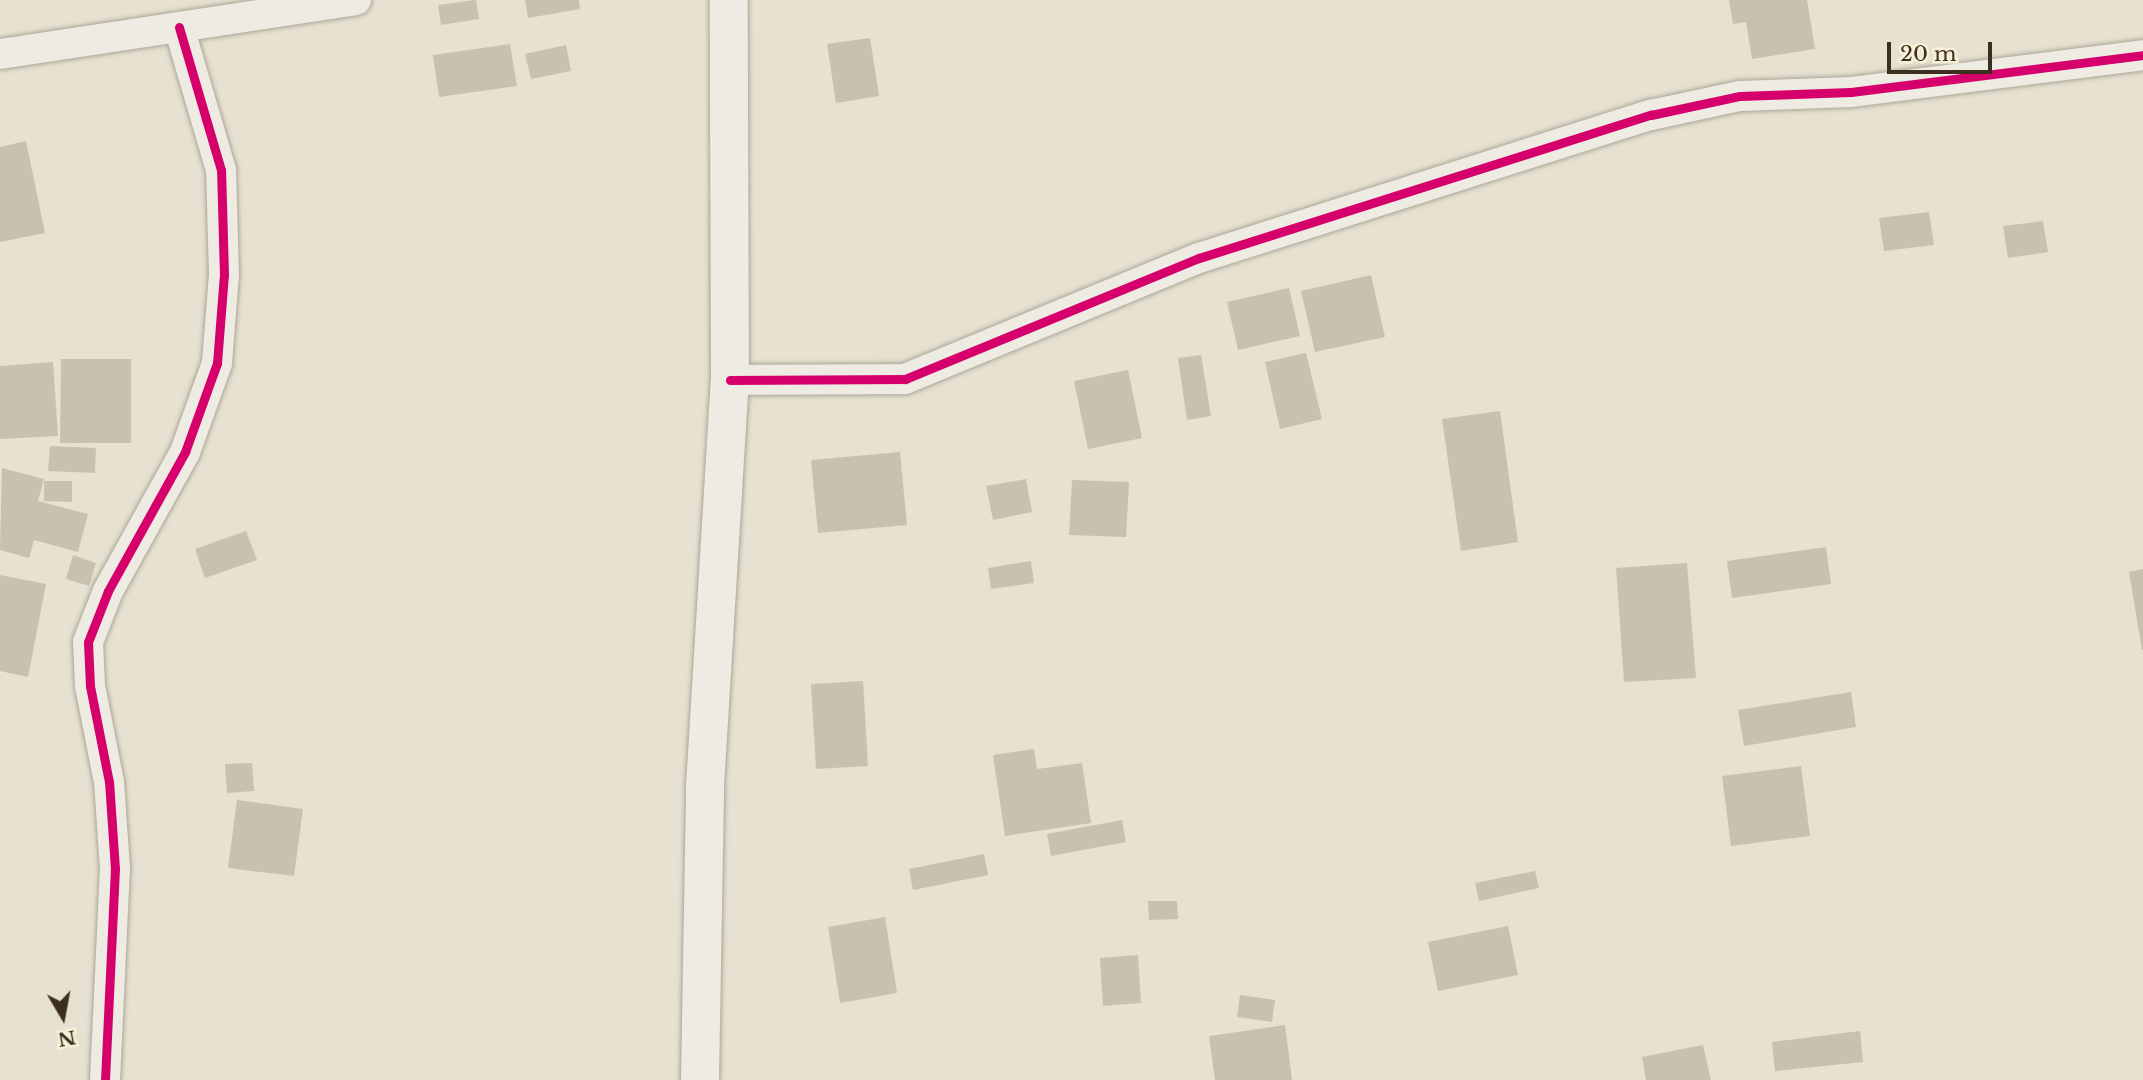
<!DOCTYPE html>
<html>
<head>
<meta charset="utf-8">
<style>
	body { margin:0 }
	#map { position:relative; width:2143px; height:1080px; overflow:hidden; background:#e6e1d0; font-family:"Libre Baskerville",serif }
	div>[style] { position:absolute }
	.building>* { inset:0; background:#cac0b1 }
	.roads { filter:drop-shadow(0 0 2px #aca698) drop-shadow(0 0 2px #aca698) }
	.minor>* { height:30px; margin:-15px; padding:0 15px; transform-origin:15px; border-radius:15px; background:#eeebe2 }
	.secondary>* { height:38px; margin:-19px; padding:0 19px; transform-origin:19px; border-radius:19px; background:#eeebe2 }
	.cycleway>* { height:9px; margin:-4.5px; padding:0 4.5px; transform-origin:4.5px; border-radius:4.5px; background:#d6006c }
	span { translate:-50% -50%; white-space:nowrap; text-align:center; line-height:1.15; -webkit-text-stroke:6px #f7f0d7; paint-order:stroke }
	.north { position:absolute; left:28px; top:982px; width:70px; height:70px; -webkit-text-stroke:5px #f7f0d7; paint-order:stroke; rotate:170deg; font-size:19px; font-weight:700; line-height:28px; text-align:center; color:#3d2f1f }
	.north::after { content:''; display:block; margin:auto; width:24px; height:32px; background:#3d2f1f; clip-path:polygon(50% 0,100% 100%,50% 72%,0 100%) }
	.scale { position:absolute; left:1887px; top:42px; width:105px; height:32px; box-sizing:border-box; border:4px solid #3d2f1f; border-top:0; padding-left:9px; font-size:21px; line-height:24px; white-space:nowrap; color:#3d2f1f; -webkit-text-stroke:5px #f7f0d7; paint-order:stroke }
</style>
</head>
<body>
<div id="map">
	<div class="building">
		<div style="clip-path:polygon(476px 0,479px 19px,441px 25px,438px 5px)"></div>
		<div style="clip-path:polygon(525px 0,579px 0,580px 9px,528px 18px)"></div>
		<div style="clip-path:polygon(1729px 0,1807px 0,1815px 49px,1752px 59px,1746px 22px,1733px 24px)"></div>
		<div style="clip-path:polygon(870px 38px,879px 96px,836px 103px,827px 44px)"></div>
		<div style="clip-path:polygon(510px 44px,517px 86px,439px 97px,433px 55px)"></div>
		<div style="clip-path:polygon(566px 45px,571px 71px,531px 79px,525px 54px)"></div>
		<div style="clip-path:polygon(26px 141px,45px 233px,0 242px,0 147px)"></div>
		<div style="clip-path:polygon(1929px 212px,1934px 245px,1884px 251px,1879px 218px)"></div>
		<div style="clip-path:polygon(2043px 221px,2048px 252px,2008px 258px,2003px 226px)"></div>
		<div style="clip-path:polygon(1371px 275px,1385px 337px,1315px 352px,1301px 291px)"></div>
		<div style="clip-path:polygon(1289px 288px,1300px 336px,1238px 350px,1227px 302px)"></div>
		<div style="clip-path:polygon(1306px 353px,1322px 419px,1280px 429px,1265px 362px)"></div>
		<div style="clip-path:polygon(1201px 355px,1211px 416px,1187px 420px,1178px 358px)"></div>
		<div style="clip-path:polygon(61px 359px,131px 359px,131px 443px,60px 443px)"></div>
		<div style="clip-path:polygon(53px 362px,58px 436px,0 439px,0 366px)"></div>
		<div style="clip-path:polygon(1128px 370px,1142px 438px,1088px 449px,1074px 381px)"></div>
		<div style="clip-path:polygon(1500px 411px,1518px 542px,1461px 551px,1442px 419px)"></div>
		<div style="clip-path:polygon(50px 446px,96px 448px,95px 473px,48px 471px)"></div>
		<div style="clip-path:polygon(900px 452px,907px 525px,818px 533px,811px 460px)"></div>
		<div style="clip-path:polygon(2px 468px,44px 479px,38px 501px,88px 514px,78px 552px,34px 540px,29px 558px,0 550px)"></div>
		<div style="clip-path:polygon(1026px 479px,1032px 512px,993px 520px,986px 486px)"></div>
		<div style="clip-path:polygon(1072px 480px,1129px 482px,1126px 537px,1069px 535px)"></div>
		<div style="clip-path:polygon(44px 481px,72px 481px,72px 502px,44px 501px)"></div>
		<div style="clip-path:polygon(246px 531px,257px 560px,205px 578px,195px 549px)"></div>
		<div style="clip-path:polygon(1826px 547px,1831px 584px,1732px 598px,1727px 561px)"></div>
		<div style="clip-path:polygon(73px 555px,96px 563px,89px 586px,66px 579px)"></div>
		<div style="clip-path:polygon(1031px 561px,1034px 583px,991px 589px,988px 568px)"></div>
		<div style="clip-path:polygon(1687px 563px,1696px 678px,1624px 682px,1616px 568px)"></div>
		<div style="clip-path:polygon(2143px 569px,2143px 650px,2142px 650px,2129px 572px)"></div>
		<div style="clip-path:polygon(0 575px,46px 584px,28px 677px,0 671px)"></div>
		<div style="clip-path:polygon(863px 681px,868px 766px,816px 769px,811px 684px)"></div>
		<div style="clip-path:polygon(1851px 692px,1856px 727px,1744px 746px,1738px 710px)"></div>
		<div style="clip-path:polygon(1034px 749px,1037px 769px,1082px 763px,1091px 823px,1005px 836px,993px 755px)"></div>
		<div style="clip-path:polygon(252px 763px,254px 791px,227px 793px,225px 764px)"></div>
		<div style="clip-path:polygon(1801px 766px,1810px 836px,1731px 846px,1722px 776px)"></div>
		<div style="clip-path:polygon(237px 800px,303px 809px,294px 876px,228px 868px)"></div>
		<div style="clip-path:polygon(1122px 820px,1126px 842px,1051px 856px,1047px 834px)"></div>
		<div style="clip-path:polygon(984px 854px,988px 875px,913px 890px,909px 869px)"></div>
		<div style="clip-path:polygon(1535px 871px,1539px 888px,1479px 901px,1475px 883px)"></div>
		<div style="clip-path:polygon(1148px 901px,1177px 901px,1178px 919px,1149px 920px)"></div>
		<div style="clip-path:polygon(885px 917px,897px 993px,840px 1003px,828px 927px)"></div>
		<div style="clip-path:polygon(1508px 926px,1518px 975px,1438px 991px,1428px 942px)"></div>
		<div style="clip-path:polygon(1138px 955px,1141px 1003px,1103px 1006px,1100px 958px)"></div>
		<div style="clip-path:polygon(1240px 995px,1275px 1000px,1272px 1022px,1237px 1017px)"></div>
		<div style="clip-path:polygon(1285px 1025px,1292px 1080px,1215px 1080px,1209px 1036px)"></div>
		<div style="clip-path:polygon(1860px 1031px,1863px 1062px,1775px 1071px,1772px 1042px)"></div>
		<div style="clip-path:polygon(1703px 1045px,1711px 1080px,1646px 1080px,1642px 1057px)"></div>
	</div>
	<div class="roads">
		<div class="minor">
			<div style="left:0;top:54px;width:360px;rotate:-8.6deg"></div>
			<div style="left:730px;top:380px;width:175px;rotate:-0.3deg"></div>
			<div style="left:905px;top:379px;width:318px;rotate:-22.4deg"></div>
			<div style="left:1199px;top:258px;width:474px;rotate:-17.6deg"></div>
			<div style="left:1651px;top:115px;width:91px;rotate:-12.1deg"></div>
			<div style="left:1740px;top:96px;width:111px;rotate:-2.1deg"></div>
			<div style="left:1851px;top:92px;width:294px;rotate:-7.2deg"></div>
			<div style="left:105px;top:1080px;width:211px;rotate:-87.3deg"></div>
			<div style="left:115px;top:869px;width:87px;rotate:-93.9deg"></div>
			<div style="left:109px;top:782px;width:98px;rotate:-101.2deg"></div>
			<div style="left:90px;top:686px;width:44px;rotate:-92.6deg"></div>
			<div style="left:88px;top:642px;width:55px;rotate:-68.6deg"></div>
			<div style="left:108px;top:591px;width:159px;rotate:-61deg"></div>
			<div style="left:185px;top:452px;width:95px;rotate:-70.2deg"></div>
			<div style="left:217px;top:363px;width:88px;rotate:-85.5deg"></div>
			<div style="left:224px;top:275px;width:105px;rotate:-91.6deg"></div>
			<div style="left:221px;top:170px;width:149px;rotate:-106.4deg"></div>
		</div>
		<div class="secondary">
			<div style="left:700px;top:1080px;width:294px;rotate:-89deg"></div>
			<div style="left:705px;top:786px;width:407px;rotate:-86.5deg"></div>
			<div style="left:730px;top:380px;width:380px;rotate:-90.2deg"></div>
		</div>
	</div>
	<div class="cycleway">
		<div style="left:730px;top:380px;width:175px;rotate:-0.3deg"></div>
		<div style="left:905px;top:379px;width:318px;rotate:-22.4deg"></div>
		<div style="left:1199px;top:258px;width:474px;rotate:-17.6deg"></div>
		<div style="left:1651px;top:115px;width:91px;rotate:-12.1deg"></div>
		<div style="left:1740px;top:96px;width:111px;rotate:-2.1deg"></div>
		<div style="left:1851px;top:92px;width:294px;rotate:-7.2deg"></div>
		<div style="left:105px;top:1080px;width:211px;rotate:-87.3deg"></div>
		<div style="left:115px;top:869px;width:87px;rotate:-93.9deg"></div>
		<div style="left:109px;top:782px;width:98px;rotate:-101.2deg"></div>
		<div style="left:90px;top:686px;width:44px;rotate:-92.6deg"></div>
		<div style="left:88px;top:642px;width:55px;rotate:-68.6deg"></div>
		<div style="left:108px;top:591px;width:159px;rotate:-61deg"></div>
		<div style="left:185px;top:452px;width:95px;rotate:-70.2deg"></div>
		<div style="left:217px;top:363px;width:88px;rotate:-85.5deg"></div>
		<div style="left:224px;top:275px;width:105px;rotate:-91.6deg"></div>
		<div style="left:221px;top:170px;width:149px;rotate:-106.4deg"></div>
	</div>
	<div class="north">N</div>
	<div class="scale">20 m</div>
</div>
</body>
</html>
